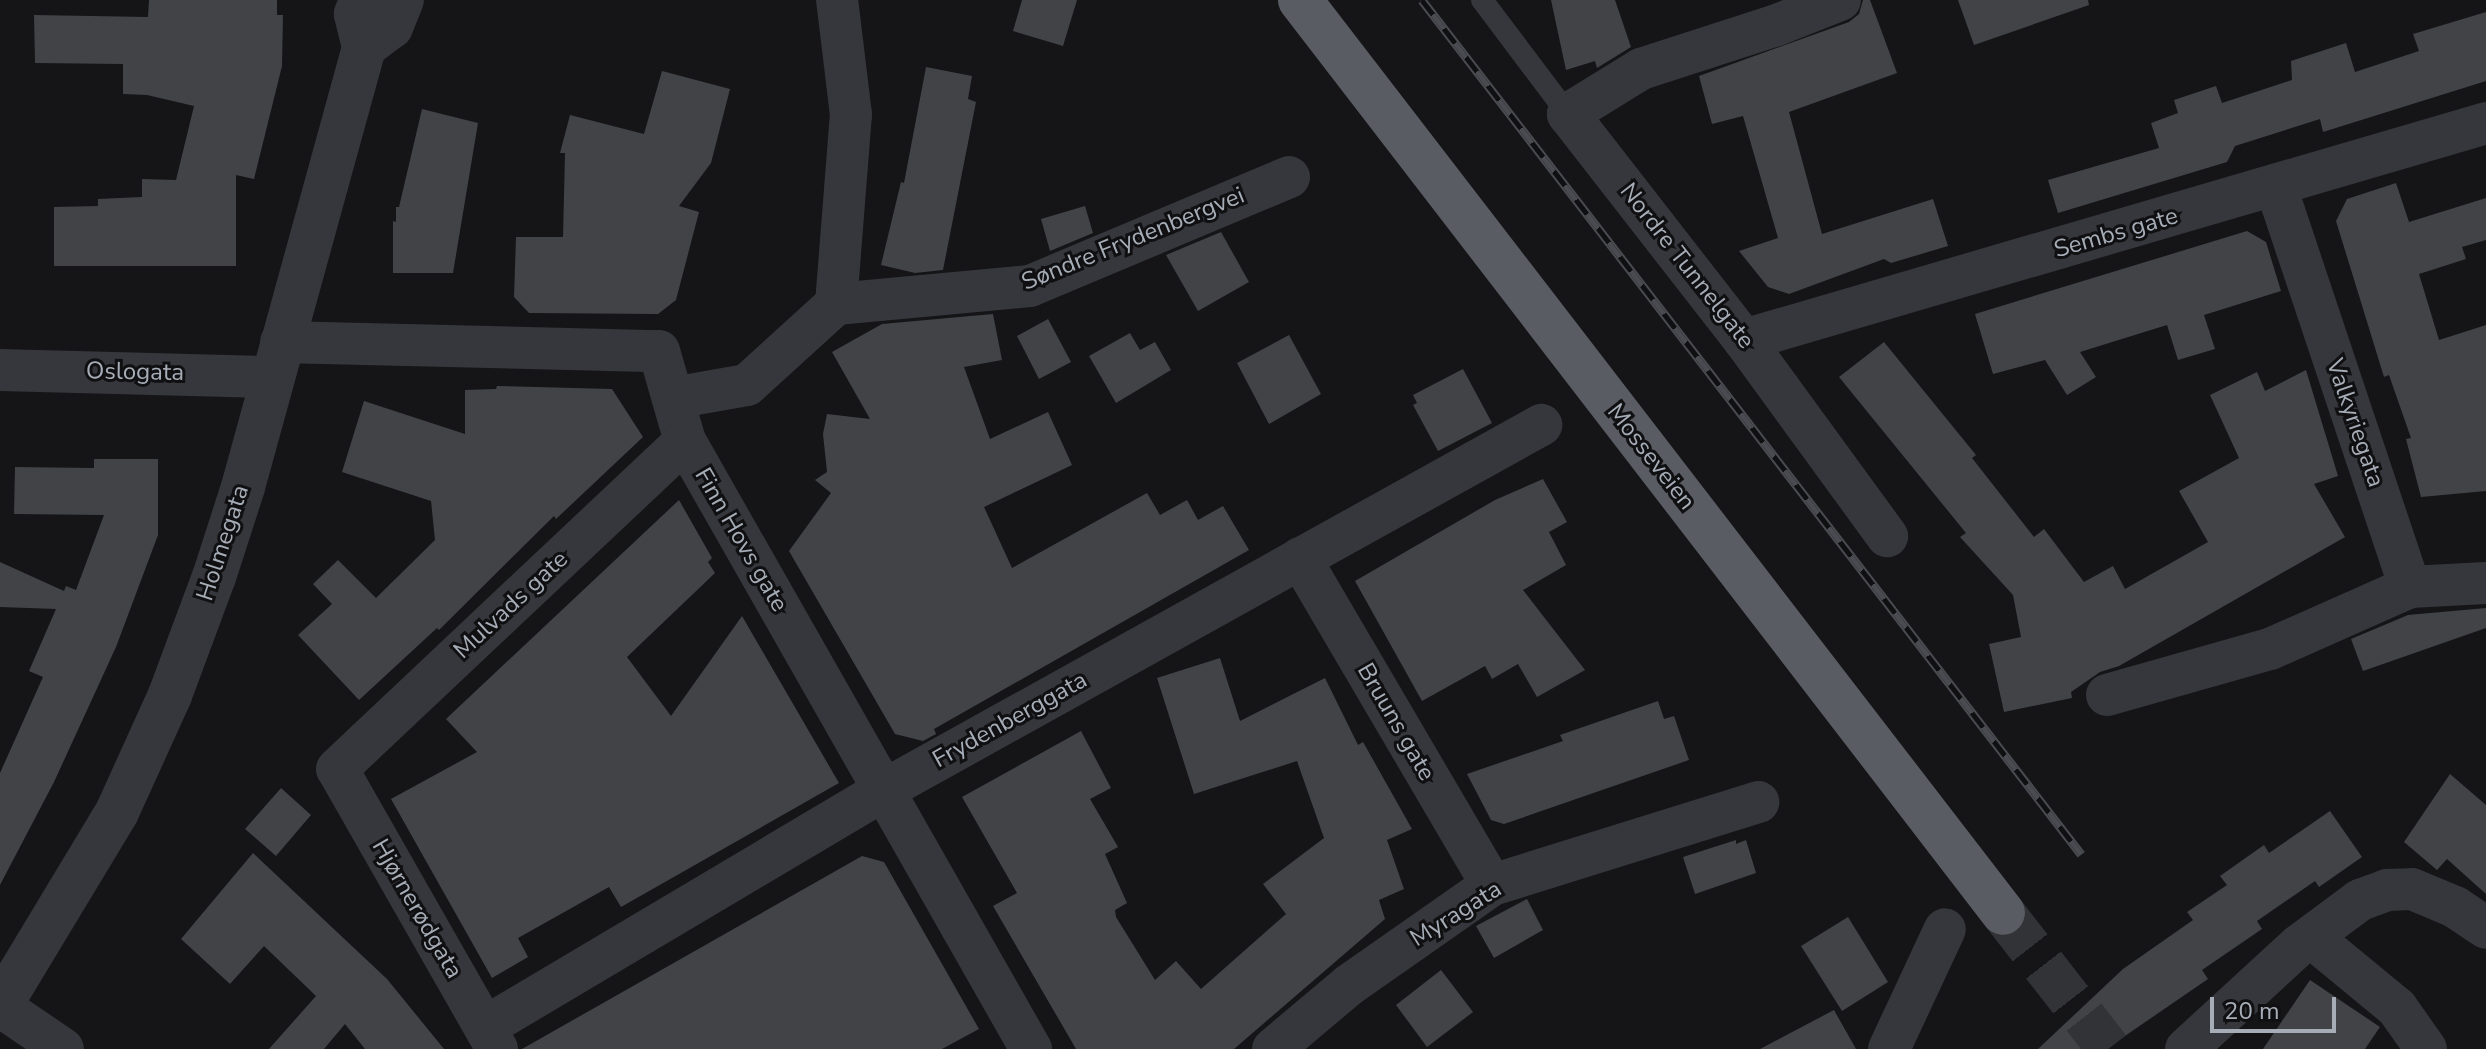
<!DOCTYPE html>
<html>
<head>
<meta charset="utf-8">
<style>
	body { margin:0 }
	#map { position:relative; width:2486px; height:1049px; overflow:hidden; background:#151517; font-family:"Nunito Sans",sans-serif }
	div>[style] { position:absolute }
	.building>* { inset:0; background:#414347 }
	.trunk-tunnel>* { height:44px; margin-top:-22px; transform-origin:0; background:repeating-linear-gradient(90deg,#323337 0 44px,transparent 0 66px) }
	.service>* { height:22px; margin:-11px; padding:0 11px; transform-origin:11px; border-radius:11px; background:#36373c }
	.minor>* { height:42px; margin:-21px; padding:0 21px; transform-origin:21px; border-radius:21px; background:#36373c }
	.tertiary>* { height:44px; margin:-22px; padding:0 22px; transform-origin:22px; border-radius:22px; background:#36373c }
	.trunk>* { height:44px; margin:-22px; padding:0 22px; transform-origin:22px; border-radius:22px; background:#5a5c64 }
	.rail>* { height:9px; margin-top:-4.5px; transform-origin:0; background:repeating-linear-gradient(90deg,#101012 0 18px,#494b51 0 36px); box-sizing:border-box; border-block:2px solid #494b51 }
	span { translate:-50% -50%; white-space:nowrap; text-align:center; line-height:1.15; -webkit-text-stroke:6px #101012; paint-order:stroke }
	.street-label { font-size:24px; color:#a6adb7 }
	.scale { position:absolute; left:2210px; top:997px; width:126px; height:36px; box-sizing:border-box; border:4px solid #a6adb7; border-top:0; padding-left:10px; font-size:24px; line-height:28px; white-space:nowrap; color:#a6adb7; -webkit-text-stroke:6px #101012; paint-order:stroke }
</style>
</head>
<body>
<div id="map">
	<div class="building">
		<div style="clip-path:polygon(149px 0,277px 0,277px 15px,283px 15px,282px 66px,254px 179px,236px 175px,236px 266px,54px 266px,54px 207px,98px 206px,98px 199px,142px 197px,142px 179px,176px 180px,194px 106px,147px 95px,123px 94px,123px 64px,35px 63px,34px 15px,148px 17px)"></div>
		<div style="clip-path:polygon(1022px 0,1077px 0,1063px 46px,1013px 31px)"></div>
		<div style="clip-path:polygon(1551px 0,1615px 0,1631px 47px,1597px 68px,1595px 61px,1566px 70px)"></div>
		<div style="clip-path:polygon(1863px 0,1870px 0,1897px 73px,1789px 112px,1822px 234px,1933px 199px,1948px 246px,1891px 263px,1884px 259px,1789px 294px,1768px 287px,1739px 251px,1778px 238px,1743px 116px,1712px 124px,1699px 76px,1849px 22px,1859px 14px)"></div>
		<div style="clip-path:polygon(1958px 0,2088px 0,2089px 5px,1974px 45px)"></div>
		<div style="clip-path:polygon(2486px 12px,2486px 81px,2323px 132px,2320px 119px,2235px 146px,2227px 162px,2058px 213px,2048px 180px,2159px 148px,2151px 123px,2178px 113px,2174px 100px,2216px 86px,2222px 103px,2292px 80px,2291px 61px,2346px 43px,2355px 72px,2419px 51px,2413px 34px)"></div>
		<div style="clip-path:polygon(926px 67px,972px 76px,968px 99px,976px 102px,943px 270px,915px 273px,881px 265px,901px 182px,904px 183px)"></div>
		<div style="clip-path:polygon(662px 71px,730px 89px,711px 163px,679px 206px,699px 212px,676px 300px,658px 314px,529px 313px,514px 297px,516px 237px,563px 237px,565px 153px,560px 153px,570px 115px,644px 134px)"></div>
		<div style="clip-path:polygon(422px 109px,478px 123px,453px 273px,393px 273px,393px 221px,396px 222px,396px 207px,399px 207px)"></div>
		<div style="clip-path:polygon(2396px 183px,2409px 222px,2486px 198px,2486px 240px,2462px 247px,2466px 259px,2419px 274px,2439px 340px,2486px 325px,2486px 491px,2421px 497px,2406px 439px,2411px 438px,2389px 375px,2384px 377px,2336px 221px,2347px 199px)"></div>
		<div style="clip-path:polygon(1085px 206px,1093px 233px,1050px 251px,1041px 219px)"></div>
		<div style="clip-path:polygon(2247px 231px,2266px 242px,2281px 291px,2204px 315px,2215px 349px,2178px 360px,2167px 325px,2080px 352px,2096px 377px,2067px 395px,2045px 360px,1993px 374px,1975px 314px)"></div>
		<div style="clip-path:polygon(1221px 232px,1249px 282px,1198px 311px,1166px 255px)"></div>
		<div style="clip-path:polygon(993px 314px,1002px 360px,964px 367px,990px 439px,1048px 412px,1072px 465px,984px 507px,1012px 568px,1147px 493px,1160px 515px,1187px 500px,1198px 520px,1223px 506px,1249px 550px,934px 729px,936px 734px,923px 741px,895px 734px,789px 551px,831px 493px,815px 480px,827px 472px,823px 434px,827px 414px,870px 419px,832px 352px,882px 324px)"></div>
		<div style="clip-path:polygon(1048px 319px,1071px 362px,1039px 379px,1017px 336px)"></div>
		<div style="clip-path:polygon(1130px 333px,1140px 350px,1155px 342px,1171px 370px,1116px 403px,1089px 356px)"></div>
		<div style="clip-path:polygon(1289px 335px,1321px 394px,1269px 424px,1237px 363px)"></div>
		<div style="clip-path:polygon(1884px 342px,1976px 455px,1972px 458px,2034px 537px,2044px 529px,2084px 582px,2113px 566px,2125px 589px,2208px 542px,2179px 491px,2239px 458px,2210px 395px,2257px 372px,2265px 391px,2306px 370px,2338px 476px,2314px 484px,2345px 537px,2119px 666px,2100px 672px,2071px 692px,2072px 698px,2004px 712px,1989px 644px,2021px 637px,2013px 595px,1960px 537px,1966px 533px,1839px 377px)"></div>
		<div style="clip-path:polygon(1463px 369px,1492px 423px,1438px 451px,1413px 405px,1417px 403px,1413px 395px)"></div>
		<div style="clip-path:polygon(497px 386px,612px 389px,643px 437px,556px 519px,554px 516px,439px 630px,437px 628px,359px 700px,298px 635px,332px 604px,313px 584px,338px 560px,376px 598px,435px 540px,431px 501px,342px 472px,364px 401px,465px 434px,465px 390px,496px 389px)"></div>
		<div style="clip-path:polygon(94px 459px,158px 459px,158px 535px,116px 647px,54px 782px,0 885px,0 773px,43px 677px,29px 671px,56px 609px,0 607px,0 562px,64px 591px,66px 586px,76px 590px,104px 515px,14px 514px,15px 467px,94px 468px)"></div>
		<div style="clip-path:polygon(1543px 479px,1567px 522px,1549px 532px,1566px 565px,1523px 590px,1585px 670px,1537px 697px,1518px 664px,1492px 679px,1485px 666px,1422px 701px,1355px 581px,1495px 500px)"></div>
		<div style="clip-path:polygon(679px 500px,712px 558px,708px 562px,715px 573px,627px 657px,671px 716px,742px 616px,839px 783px,621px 907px,609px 887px,518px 938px,528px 957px,492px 978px,391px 799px,477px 752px,446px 719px)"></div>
		<div style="clip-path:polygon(2486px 608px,2486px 628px,2363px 671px,2351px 639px,2408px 615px)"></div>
		<div style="clip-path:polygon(1220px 658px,1240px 721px,1325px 678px,1358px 745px,1363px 742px,1412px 829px,1387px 840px,1404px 889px,1379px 900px,1385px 919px,1234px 1049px,1076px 1049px,993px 906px,1017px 893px,962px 797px,1081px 731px,1111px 788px,1090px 799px,1118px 847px,1105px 854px,1127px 903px,1115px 910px,1116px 917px,1155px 980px,1176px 961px,1201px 989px,1286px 914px,1263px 884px,1324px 838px,1297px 761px,1194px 794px,1157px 678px)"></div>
		<div style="clip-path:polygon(1658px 701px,1664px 719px,1674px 716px,1689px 760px,1504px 824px,1491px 820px,1467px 774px,1563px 741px,1560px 735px)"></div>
		<div style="clip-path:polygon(2450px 774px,2486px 805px,2486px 894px,2447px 859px,2437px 870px,2404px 842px)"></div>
		<div style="clip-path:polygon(281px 788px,311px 815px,276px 856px,245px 829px)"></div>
		<div style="clip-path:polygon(2330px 811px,2362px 857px,2319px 887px,2315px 881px,2257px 921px,2262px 929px,2202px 970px,2208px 979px,2106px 1049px,2038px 1049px,2123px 969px,2193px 920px,2187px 912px,2227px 885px,2220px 876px,2264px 845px,2269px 853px)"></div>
		<div style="clip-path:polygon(1736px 840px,1736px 844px,1746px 840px,1756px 873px,1695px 894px,1683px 857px)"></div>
		<div style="clip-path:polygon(253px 853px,387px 979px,444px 1049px,365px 1049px,345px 1024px,324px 1049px,269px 1049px,316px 996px,264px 946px,230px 984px,181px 939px)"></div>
		<div style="clip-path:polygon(862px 856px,884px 862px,979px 1029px,942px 1049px,522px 1049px)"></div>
		<div style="clip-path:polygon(1527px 899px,1543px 930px,1494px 958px,1476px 926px)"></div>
		<div style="clip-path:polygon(1848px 917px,1888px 982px,1842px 1011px,1801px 946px)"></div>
		<div style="clip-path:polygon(1441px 970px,1473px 1012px,1427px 1047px,1396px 1005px)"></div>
		<div style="clip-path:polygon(2310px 980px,2380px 1027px,2365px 1049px,2263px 1049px)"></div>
		<div style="clip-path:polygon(1834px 1010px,1856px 1049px,1760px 1049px)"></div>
	</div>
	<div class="trunk-tunnel">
		<div style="left:2003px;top:913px;width:172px;rotate:52.1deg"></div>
	</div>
	<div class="service">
		<div style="left:1482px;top:0;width:143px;rotate:53deg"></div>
	</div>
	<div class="minor">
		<div style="left:1840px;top:0;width:68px;rotate:158.4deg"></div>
		<div style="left:1777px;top:25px;width:143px;rotate:162.1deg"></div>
		<div style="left:1641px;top:69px;width:86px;rotate:148.3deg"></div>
		<div style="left:1568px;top:114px;width:286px;rotate:52.1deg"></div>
		<div style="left:1744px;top:340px;width:243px;rotate:53.9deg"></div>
		<div style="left:2276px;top:187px;width:422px;rotate:71.5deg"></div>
		<div style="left:2410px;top:587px;width:76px;rotate:-3deg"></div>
		<div style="left:836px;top:304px;width:190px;rotate:-85.5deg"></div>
		<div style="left:851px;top:115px;width:116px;rotate:-96.9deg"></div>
		<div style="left:1744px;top:340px;width:773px;rotate:-16.3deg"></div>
		<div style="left:281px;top:342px;width:378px;rotate:1.4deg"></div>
		<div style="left:659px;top:351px;width:94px;rotate:73.9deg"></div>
		<div style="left:685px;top:441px;width:700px;rotate:60.36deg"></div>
		<div style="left:0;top:370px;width:271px;rotate:1.5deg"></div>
		<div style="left:673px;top:398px;width:75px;rotate:-10deg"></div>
		<div style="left:747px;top:385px;width:120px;rotate:-42.3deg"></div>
		<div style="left:836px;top:304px;width:195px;rotate:-5.3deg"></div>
		<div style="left:1030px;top:286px;width:281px;rotate:-22.8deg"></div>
		<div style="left:1300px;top:558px;width:379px;rotate:59.6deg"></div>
		<div style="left:2107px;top:695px;width:169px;rotate:-15.8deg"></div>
		<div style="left:2270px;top:649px;width:153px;rotate:-23.9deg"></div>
		<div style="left:2311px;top:937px;width:112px;rotate:39.5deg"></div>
		<div style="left:2397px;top:1008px;width:50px;rotate:54.7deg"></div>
		<div style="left:0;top:1006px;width:76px;rotate:34.3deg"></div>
		<div style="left:485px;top:1027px;width:464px;rotate:-30.7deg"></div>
		<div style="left:884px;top:790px;width:752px;rotate:-29.05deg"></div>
		<div style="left:497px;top:1049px;width:322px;rotate:-119.7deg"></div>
		<div style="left:337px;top:769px;width:478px;rotate:-43.3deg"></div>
		<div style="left:1273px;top:1049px;width:99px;rotate:-40.1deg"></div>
		<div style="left:1349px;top:985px;width:174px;rotate:-35deg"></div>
		<div style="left:1492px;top:885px;width:279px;rotate:-17.3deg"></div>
		<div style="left:1889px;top:1049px;width:132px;rotate:-65deg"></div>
		<div style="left:2186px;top:1049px;width:152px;rotate:-42.6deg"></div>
		<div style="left:2298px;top:946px;width:77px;rotate:-36.6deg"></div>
		<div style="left:2360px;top:900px;width:29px;rotate:-20deg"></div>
		<div style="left:2387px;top:890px;width:25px;rotate:-2deg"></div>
		<div style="left:2412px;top:889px;width:47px;rotate:22.7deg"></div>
		<div style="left:2455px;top:907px;width:37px;rotate:34deg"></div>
	</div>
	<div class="tertiary">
		<div style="left:364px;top:47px;width:34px;rotate:-37deg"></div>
		<div style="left:391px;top:27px;width:29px;rotate:-68deg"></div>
		<div style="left:0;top:1006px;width:227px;rotate:-58.9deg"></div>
		<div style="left:117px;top:812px;width:128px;rotate:-65.6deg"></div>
		<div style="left:170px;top:695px;width:126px;rotate:-69.6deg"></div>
		<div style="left:214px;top:577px;width:95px;rotate:-72.1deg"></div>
		<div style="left:243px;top:487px;width:456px;rotate:-74.6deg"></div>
		<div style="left:364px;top:47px;width:34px;rotate:-104deg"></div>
		<div style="left:356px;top:14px;width:15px;rotate:-70deg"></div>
	</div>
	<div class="trunk">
		<div style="left:1300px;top:0;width:1152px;rotate:52.4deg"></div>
	</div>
	<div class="rail">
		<div style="left:1422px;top:0;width:1079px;rotate:52.34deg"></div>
	</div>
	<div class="street-label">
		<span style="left:2116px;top:233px;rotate:-16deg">Sembs gate</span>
		<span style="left:1133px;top:239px;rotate:-22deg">Søndre Frydenbergvei</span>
		<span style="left:1687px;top:266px;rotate:52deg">Nordre Tunnelgate</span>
		<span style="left:135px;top:372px;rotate:1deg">Oslogata</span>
		<span style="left:2355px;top:423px;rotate:71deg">Valkyriegata</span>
		<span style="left:1651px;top:457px;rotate:52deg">Mosseveien</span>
		<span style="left:741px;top:540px;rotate:60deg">Finn Hovs gate</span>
		<span style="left:223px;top:543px;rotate:-72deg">Holmegata</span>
		<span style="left:511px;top:605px;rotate:-43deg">Mulvads gate</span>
		<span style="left:1010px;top:720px;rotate:-29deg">Frydenberggata</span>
		<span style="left:1396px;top:722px;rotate:60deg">Bruuns gate</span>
		<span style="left:417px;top:909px;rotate:60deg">Hjørnerødgata</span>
		<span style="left:1456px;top:914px;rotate:-32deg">Myragata</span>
	</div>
	<div class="scale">20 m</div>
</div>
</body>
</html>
